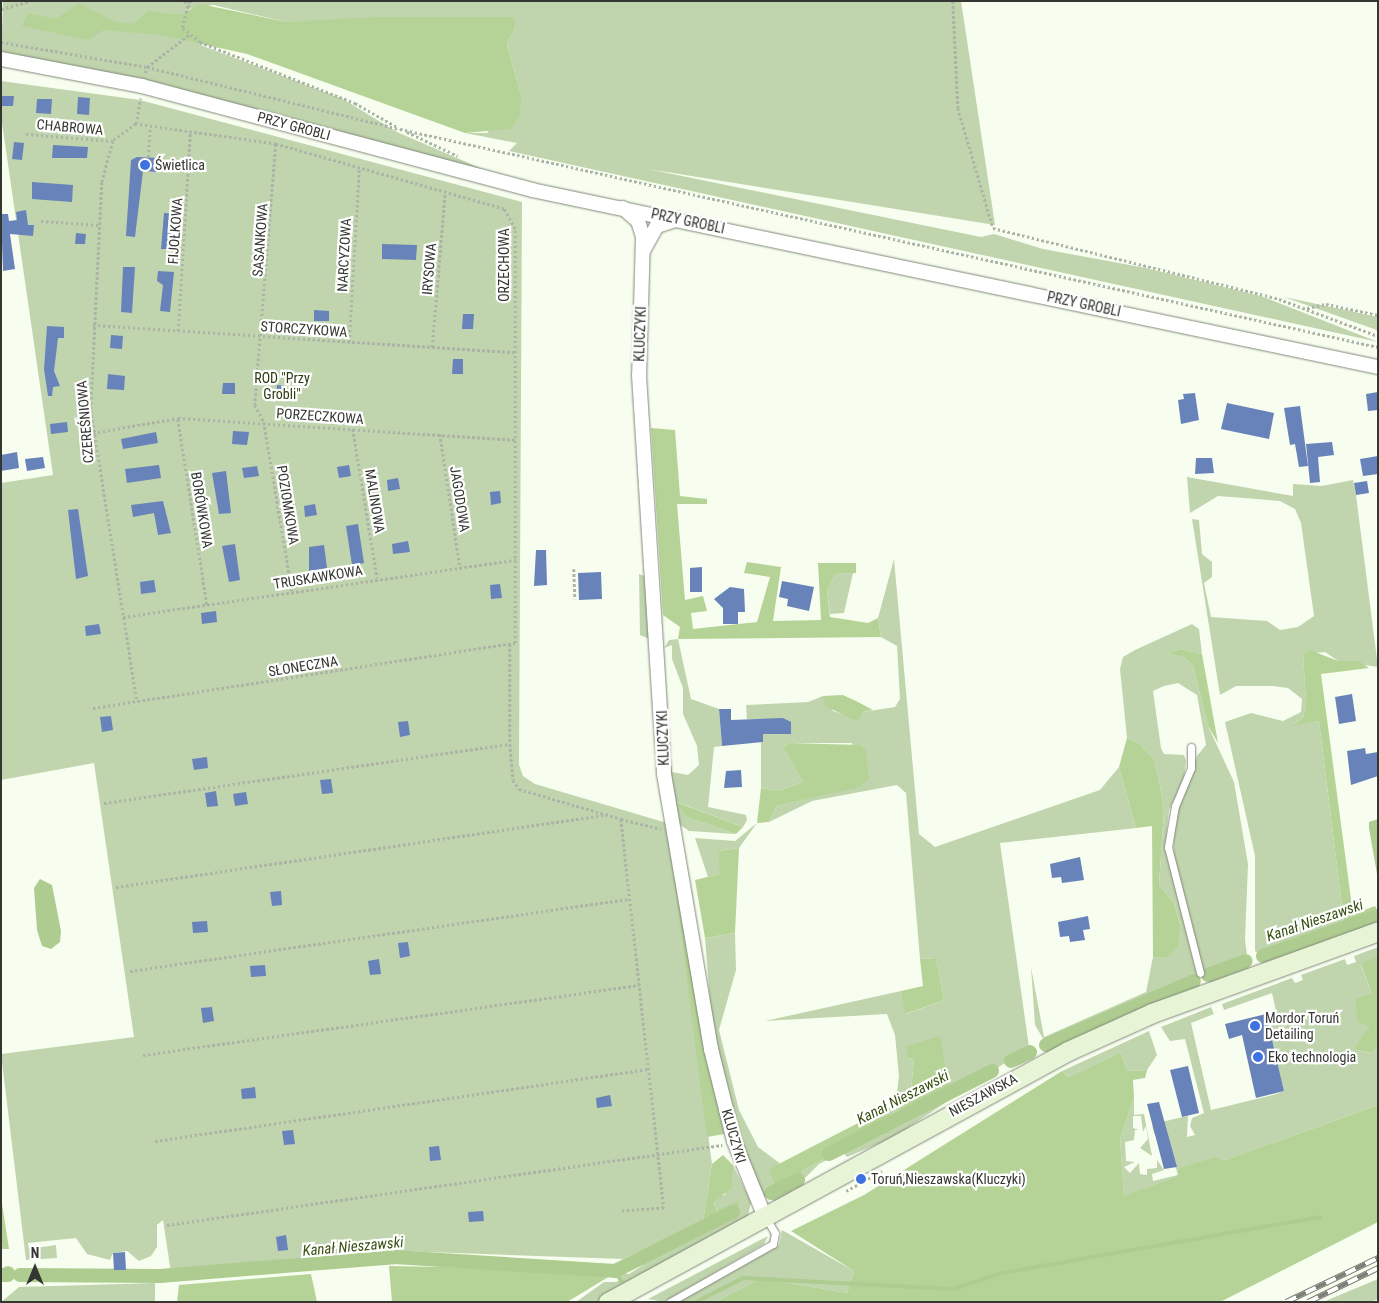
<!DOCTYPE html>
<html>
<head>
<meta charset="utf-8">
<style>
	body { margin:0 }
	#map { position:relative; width:1379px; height:1303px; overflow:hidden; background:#f7feef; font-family:"Roboto Condensed",sans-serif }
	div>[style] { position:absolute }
	.green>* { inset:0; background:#c0d5ad }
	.forest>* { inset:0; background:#b5d396 }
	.round { border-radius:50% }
	.water>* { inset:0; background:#aecc90 }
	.stream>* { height:4px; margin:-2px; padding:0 2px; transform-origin:2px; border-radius:2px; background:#aecc90 }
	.canal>* { height:14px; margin:-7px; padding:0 7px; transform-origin:7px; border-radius:7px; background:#aecc90 }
	.building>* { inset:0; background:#6883b9 }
	.path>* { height:2.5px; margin-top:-1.25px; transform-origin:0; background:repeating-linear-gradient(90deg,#adb3a7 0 2.5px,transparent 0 5px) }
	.roads { filter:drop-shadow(0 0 1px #81887b) drop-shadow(0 0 1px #81887b) }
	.service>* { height:7px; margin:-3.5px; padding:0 3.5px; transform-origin:3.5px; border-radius:3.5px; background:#fff }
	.minor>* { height:14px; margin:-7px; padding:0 7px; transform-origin:7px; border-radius:7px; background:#fff }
	.secondary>* { height:19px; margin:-9.5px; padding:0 9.5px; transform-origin:9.5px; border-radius:9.5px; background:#e7f5d6 }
	.rail>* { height:5.5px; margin-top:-2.75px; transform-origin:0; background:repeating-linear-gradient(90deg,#fff 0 11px,#7d8178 0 22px); box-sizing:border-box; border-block:1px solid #7d8178 }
	.dots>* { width:14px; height:14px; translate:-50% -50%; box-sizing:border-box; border:2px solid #fff; border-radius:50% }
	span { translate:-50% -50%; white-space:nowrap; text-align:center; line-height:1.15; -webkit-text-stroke:4.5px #fff; paint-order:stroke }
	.street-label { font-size:14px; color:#343731 }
	.poi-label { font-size:14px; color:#343731 }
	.left { translate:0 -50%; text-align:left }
	.park-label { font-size:14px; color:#293c11 }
	.water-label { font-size:15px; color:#375111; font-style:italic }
	.frame { position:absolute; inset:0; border:2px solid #343731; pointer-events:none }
	.north { position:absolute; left:10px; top:1243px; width:50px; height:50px; -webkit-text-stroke:4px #fff; paint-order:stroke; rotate:0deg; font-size:14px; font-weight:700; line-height:20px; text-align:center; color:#343731 }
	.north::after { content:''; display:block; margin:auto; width:18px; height:22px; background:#343731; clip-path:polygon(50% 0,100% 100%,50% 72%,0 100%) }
</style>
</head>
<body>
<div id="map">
	<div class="green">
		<div style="clip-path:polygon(961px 1px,995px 225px,648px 169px,981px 237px,994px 234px,1043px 249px,1146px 268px,1261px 296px,1378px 342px,509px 151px,517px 143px,465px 133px,487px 133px,521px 95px,507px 45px,516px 25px,507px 17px,287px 22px,213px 5px,189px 9px,191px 37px,203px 46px,343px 99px,397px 132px,510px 181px,171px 88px,1px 56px,3px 1px)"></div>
		<div style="clip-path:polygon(1px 81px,140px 100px,522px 202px,519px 765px,523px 776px,535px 784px,667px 823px,712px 1164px,703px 1221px,623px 1259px,372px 1250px,171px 1273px,163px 1220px,157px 1225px,157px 1247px,151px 1256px,139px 1261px,127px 1251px,113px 1253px,110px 1260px,87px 1254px,76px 1238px,28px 1243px,29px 1249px,56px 1245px,57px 1258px,26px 1260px,1px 1054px,134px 1037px,94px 763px,1px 780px,1px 483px,53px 475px,1px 116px)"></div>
		<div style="clip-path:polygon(1284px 297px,1378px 317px,1378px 331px,1374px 329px)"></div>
		<div style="clip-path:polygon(1187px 477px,1293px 496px,1293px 484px,1322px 486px,1353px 480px,1356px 495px,1378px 667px,1338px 661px,1325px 652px,1303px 654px,1306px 704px,1303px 718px,1292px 725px,1319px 721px,1344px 923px,1378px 912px,1378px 924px,1269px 962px,1255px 951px,1255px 856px,1225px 722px,1251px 713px,1283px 721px,1301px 712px,1302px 699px,1288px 688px,1273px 686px,1236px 686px,1220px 695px,1192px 519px,1199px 520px,1202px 554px,1212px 562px,1212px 577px,1204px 583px,1211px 617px,1267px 621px,1280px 630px,1298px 627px,1314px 616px,1301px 523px,1295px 509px,1280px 501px,1218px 496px,1190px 513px)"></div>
		<div style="clip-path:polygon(894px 559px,919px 834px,935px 847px,1100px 790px,1119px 767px,1136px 828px,1000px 843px,1029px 1047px,894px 1137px,847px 1157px,843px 1152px,819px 1164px,785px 1198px,774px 1201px,761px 1194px,752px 1178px,712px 1027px,705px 938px,735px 933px,736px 970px,719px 1030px,739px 1110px,758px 1147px,781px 1164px,770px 1169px,802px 1171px,868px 1136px,884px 1135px,887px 1120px,949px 1089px,907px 1046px,907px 1058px,914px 1059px,910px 1100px,892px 1115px,885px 1113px,896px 1101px,899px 1076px,895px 1035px,887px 1014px,765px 1021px,901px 991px,906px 1014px,944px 1000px,936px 958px,920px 959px,906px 793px,897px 785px,812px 801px,769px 822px,777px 806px,861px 786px,852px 743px,789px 743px,783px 748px,803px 782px,779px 791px,761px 788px,761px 719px,747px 719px,746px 705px,808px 702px,823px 696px,833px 711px,861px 720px,863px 712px,895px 707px,900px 699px,897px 646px,881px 637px,878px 618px)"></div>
		<div style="clip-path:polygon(853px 573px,844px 613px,830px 614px,827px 590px,836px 574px)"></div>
		<div style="clip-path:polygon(639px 574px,650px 578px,654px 641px,640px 635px)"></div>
		<div style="clip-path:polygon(1192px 624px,1199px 629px,1202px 654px,1181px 649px,1167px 653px,1185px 658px,1193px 666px,1208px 726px,1234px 782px,1248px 864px,1245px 940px,1249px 969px,1212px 986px,1203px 971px,1173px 862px,1175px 817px,1197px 756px,1206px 745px,1197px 695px,1178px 683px,1164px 686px,1153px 691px,1161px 748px,1164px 754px,1184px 755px,1186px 761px,1184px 779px,1169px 810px,1165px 848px,1200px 987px,1051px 1052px,1035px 1025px,1031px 967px,1044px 1037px,1146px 992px,1153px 957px,1168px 957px,1180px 925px,1174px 903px,1159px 885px,1164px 810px,1160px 786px,1154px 759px,1139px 743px,1127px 738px,1120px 669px,1123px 657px,1135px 650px)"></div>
		<div style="clip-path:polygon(678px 639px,691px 699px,719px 709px,722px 746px,714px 747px,708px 807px,746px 815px,747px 820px,743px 827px,677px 802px,686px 817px,736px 834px,689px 831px,679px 824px,672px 797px,666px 704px,672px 772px,688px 775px,699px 765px,697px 746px,683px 714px,683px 688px,672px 659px,672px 645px,664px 648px,669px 640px)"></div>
		<div style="clip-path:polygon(757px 823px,739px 848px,718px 851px,721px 874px,708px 877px,695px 838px,735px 841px)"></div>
		<div style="clip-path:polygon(1378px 947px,1378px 955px,1361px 965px,1372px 994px,1369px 1026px,1355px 1049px,1370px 1053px,1378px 1044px,1378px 1105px,1124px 1197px,1120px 1139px,1134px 1097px,1134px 1115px,1144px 1114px,1152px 1156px,1140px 1148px,1148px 1139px,1146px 1126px,1143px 1132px,1141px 1116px,1133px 1116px,1133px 1128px,1139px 1130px,1135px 1130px,1134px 1140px,1125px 1142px,1126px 1161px,1135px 1162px,1124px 1167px,1130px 1173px,1139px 1163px,1140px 1174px,1147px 1175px,1147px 1169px,1157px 1168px,1157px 1160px,1164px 1170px,1152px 1174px,1153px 1181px,1178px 1175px,1165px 1131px,1154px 1134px,1152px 1124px,1188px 1116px,1187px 1137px,1195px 1135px,1190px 1126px,1192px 1118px,1204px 1113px,1185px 1039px,1170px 1041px,1161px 1027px,1211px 1007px,1214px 1014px,1191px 1023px,1211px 1110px,1273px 1095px,1284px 1091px,1266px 1014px,1276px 1011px,1272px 993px,1224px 1010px,1222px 1004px,1292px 978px,1295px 983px,1303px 980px,1301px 975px,1345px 959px,1347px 965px,1356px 962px,1354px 956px)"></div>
		<div style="clip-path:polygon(1149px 1031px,1157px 1055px,1147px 1070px,1127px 1071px,1121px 1052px,1068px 1077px,1062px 1071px)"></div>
		<div style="clip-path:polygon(733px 1165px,751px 1202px,748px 1216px,596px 1302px,576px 1302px,604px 1282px,616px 1282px,621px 1279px,618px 1273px,629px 1274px,643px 1265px,644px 1259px,722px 1220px,723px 1224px,722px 1210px,717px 1211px,713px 1198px,725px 1195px)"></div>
		<div style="clip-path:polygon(782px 1230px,854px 1271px,847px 1293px,761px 1278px,715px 1302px,679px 1302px,779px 1245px)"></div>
		<div style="clip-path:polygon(768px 1236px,764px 1244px,664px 1302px,648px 1299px)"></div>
		<div style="clip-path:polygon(1378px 1279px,1378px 1299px,1371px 1302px,1323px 1302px)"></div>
		<div style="clip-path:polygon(155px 1283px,155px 1302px,1px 1302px,19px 1287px)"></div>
	</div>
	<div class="forest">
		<div style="clip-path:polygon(79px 3px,116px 22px,133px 24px,148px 11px,180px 15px,200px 4px,287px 22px,375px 17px,512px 17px,516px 25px,507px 45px,521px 95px,520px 116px,511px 129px,465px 133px,247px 54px,161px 35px,104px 30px,88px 40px,22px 26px,28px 13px,56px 19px)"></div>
		<div style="clip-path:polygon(651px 428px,675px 430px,680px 496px,707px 499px,707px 504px,677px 504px,685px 600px,703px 596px,707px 611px,691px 613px,693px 629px,757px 622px,770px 577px,744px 573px,747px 562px,781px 567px,773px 621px,821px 620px,818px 563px,856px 563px,856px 573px,836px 574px,827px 590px,830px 617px,868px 623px,878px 618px,881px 637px,678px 639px,680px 627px,663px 615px)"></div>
		<div style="clip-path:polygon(1181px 649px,1202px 654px,1218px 743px,1208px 726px,1193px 666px,1185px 658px,1167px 653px)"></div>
		<div style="clip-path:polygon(1310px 650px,1338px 661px,1359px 661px,1369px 668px,1321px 674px,1353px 914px,1375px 906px,1378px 912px,1344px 923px,1319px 721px,1291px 726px,1303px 718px,1306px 704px,1303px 654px)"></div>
		<div style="clip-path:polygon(843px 695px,858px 702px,873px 710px,863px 712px,861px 720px,852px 719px,825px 706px,823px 696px)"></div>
		<div style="clip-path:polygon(1127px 738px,1139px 743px,1154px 759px,1160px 786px,1164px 810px,1159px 885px,1174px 903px,1180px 925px,1178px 946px,1168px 957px,1153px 957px,1152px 826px,1136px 828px,1119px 767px)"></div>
		<div style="clip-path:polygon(789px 743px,861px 745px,866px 751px,869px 779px,860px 787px,777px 806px,769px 822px,757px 823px,761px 788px,779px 791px,803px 782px,783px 748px)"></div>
		<div style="clip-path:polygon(676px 802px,743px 827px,736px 834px,686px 817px)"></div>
		<div style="clip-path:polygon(667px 823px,724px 1134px,707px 1137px)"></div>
		<div style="clip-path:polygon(739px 848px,735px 933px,705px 938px,695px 880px,720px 874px,718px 851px)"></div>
		<div style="clip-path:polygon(1378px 955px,1378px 1044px,1371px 1053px,1354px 1049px,1369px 1026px,1358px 1022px,1355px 999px,1372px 994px,1361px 964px)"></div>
		<div style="clip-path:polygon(936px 958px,944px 1000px,905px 1014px,901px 991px,923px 986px,920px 959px)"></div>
		<div style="clip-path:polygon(940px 1036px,949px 1089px,888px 1120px,900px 1117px,904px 1122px,884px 1135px,868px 1136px,802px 1171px,801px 1176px,783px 1187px,775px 1184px,769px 1169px,860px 1122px,885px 1113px,892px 1115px,910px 1100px,914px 1059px,907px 1058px,907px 1046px)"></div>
		<div style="clip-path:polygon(1121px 1052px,1127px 1071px,1147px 1070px,1145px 1078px,1133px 1080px,1134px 1097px,1120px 1139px,1124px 1196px,1177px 1177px,1179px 1168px,1217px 1157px,1223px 1161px,1378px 1105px,1378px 1222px,1220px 1302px,715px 1302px,761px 1278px,847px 1293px,854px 1271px,791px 1231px,864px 1195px,1062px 1071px,1068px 1077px)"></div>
		<div style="clip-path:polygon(723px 1155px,733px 1165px,732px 1188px,714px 1202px,717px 1211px,738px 1201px,739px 1213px,723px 1224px,720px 1218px,697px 1228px,696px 1225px,703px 1221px,712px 1164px)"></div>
		<div style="clip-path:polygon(1px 1197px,9px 1249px,1px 1249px)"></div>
		<div class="round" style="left:1px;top:1266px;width:14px;height:14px"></div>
		<div style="clip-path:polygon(389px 1266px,554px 1269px,610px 1276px,567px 1302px,392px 1302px)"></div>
		<div style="clip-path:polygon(311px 1274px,317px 1302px,177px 1302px,179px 1285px)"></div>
	</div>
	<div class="water">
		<div style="clip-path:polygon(1378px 819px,1378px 880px,1369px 828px,1369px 822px)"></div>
		<div style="clip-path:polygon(40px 879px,52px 885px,61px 931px,60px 942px,51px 949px,42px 946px,37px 930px,34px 888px)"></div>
	</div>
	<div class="stream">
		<div style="left:615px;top:1271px;width:12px;rotate:59deg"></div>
		<div style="left:696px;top:1302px;width:53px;rotate:-27.1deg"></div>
		<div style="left:743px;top:1278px;width:211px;rotate:3deg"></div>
		<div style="left:954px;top:1289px;width:51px;rotate:-18.4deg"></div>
		<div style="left:1002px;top:1273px;width:323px;rotate:-10deg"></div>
	</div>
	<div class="canal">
		<div style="left:1263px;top:956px;width:122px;rotate:-19.2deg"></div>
		<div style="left:1208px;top:975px;width:40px;rotate:-20.2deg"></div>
		<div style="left:1046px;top:1045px;width:161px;rotate:-23.4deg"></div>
		<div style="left:1011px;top:1061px;width:21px;rotate:-25deg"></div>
		<div style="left:829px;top:1154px;width:183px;rotate:-27deg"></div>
		<div style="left:771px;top:1193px;width:30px;rotate:-26deg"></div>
		<div style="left:1px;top:1275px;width:7px"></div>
		<div style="left:20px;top:1275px;width:140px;rotate:0.4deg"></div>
		<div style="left:160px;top:1276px;width:235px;rotate:-4.6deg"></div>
		<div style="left:394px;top:1257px;width:221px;rotate:3.6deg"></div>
		<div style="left:615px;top:1271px;width:132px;rotate:-26.6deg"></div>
	</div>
	<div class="building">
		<div style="clip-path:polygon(2px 96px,14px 96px,13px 106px,1px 106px)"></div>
		<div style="clip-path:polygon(78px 97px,90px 98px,89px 115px,77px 114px)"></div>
		<div style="clip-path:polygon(37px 99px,52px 99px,51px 114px,36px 113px)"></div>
		<div style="clip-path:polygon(14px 142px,24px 143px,22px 160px,12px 159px)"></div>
		<div style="clip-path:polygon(53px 145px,88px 147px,87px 158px,52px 158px)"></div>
		<div style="clip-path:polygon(137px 157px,159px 158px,158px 172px,143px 171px,135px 237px,126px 236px,131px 160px)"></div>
		<div style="clip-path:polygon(32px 182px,73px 185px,72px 202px,32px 199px)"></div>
		<div style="clip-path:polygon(26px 210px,28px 225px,34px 225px,33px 236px,10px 234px,15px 269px,3px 271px,1px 214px,8px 214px,9px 221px,17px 220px,16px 212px)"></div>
		<div style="clip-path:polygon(164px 213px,177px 214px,175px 249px,161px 249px)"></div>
		<div style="clip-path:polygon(76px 233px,86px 234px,85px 244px,75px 244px)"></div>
		<div style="clip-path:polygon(382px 244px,417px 245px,416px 260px,382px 259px)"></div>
		<div style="clip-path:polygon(123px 267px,135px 267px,132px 313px,121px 312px)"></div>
		<div style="clip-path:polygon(158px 271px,174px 272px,170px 312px,160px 311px,163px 285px,157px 281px)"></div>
		<div style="clip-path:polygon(314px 310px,329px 311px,329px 321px,314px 321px)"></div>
		<div style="clip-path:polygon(463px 314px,474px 314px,473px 329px,462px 329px)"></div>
		<div style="clip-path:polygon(47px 326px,64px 327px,64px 338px,58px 338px,54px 371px,60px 386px,53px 387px,52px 396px,48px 396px,44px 369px)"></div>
		<div style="clip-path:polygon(111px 335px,123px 336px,122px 349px,110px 348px)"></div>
		<div style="clip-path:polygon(453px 359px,463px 359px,463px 374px,452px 374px)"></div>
		<div style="clip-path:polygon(108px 374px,125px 376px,124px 390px,107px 389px)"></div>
		<div style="clip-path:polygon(223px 383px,235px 383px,235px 394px,222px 394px)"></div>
		<div style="clip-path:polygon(277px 385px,287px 386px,287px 400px,276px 400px)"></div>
		<div style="clip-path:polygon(1378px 392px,1378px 410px,1368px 411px,1366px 394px)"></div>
		<div style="clip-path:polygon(1195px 393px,1199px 420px,1181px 424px,1178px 400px,1184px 399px,1183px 394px)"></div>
		<div style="clip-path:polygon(1227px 403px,1274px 413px,1269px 439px,1221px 429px)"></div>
		<div style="clip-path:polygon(1300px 406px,1308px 466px,1299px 467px,1295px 444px,1290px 445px,1284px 408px)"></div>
		<div style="clip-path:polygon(67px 422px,68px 432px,51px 434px,50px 424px)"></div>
		<div style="clip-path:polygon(233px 431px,249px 432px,247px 445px,232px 444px)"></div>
		<div style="clip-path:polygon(156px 432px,158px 443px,123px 449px,121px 439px)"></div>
		<div style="clip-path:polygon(1332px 442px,1334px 455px,1318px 457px,1320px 482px,1310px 483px,1306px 444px)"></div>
		<div style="clip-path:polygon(17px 452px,19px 468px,1px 471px,1px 455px)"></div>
		<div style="clip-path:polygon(1378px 456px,1378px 474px,1363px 476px,1360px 459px)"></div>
		<div style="clip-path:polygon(43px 457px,45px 468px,27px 471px,25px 459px)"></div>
		<div style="clip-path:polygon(1196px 458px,1212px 458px,1214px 473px,1195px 474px)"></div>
		<div style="clip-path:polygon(159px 465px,161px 478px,127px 483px,125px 469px)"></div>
		<div style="clip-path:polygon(349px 465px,351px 476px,339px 478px,337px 467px)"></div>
		<div style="clip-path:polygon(257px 466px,259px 476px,244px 478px,242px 468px)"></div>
		<div style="clip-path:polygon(226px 471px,231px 513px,219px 514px,212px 473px)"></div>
		<div style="clip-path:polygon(398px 478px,400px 489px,388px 491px,387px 480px)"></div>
		<div style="clip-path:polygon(1367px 481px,1369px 493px,1356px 495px,1354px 483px)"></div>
		<div style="clip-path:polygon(500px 491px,501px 503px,491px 505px,490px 492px)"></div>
		<div style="clip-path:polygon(163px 501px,171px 533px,158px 535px,154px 513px,133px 517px,131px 505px)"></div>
		<div style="clip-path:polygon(315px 504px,317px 515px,305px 517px,304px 506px)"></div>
		<div style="clip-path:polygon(78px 509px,88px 576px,76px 579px,68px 510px)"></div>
		<div style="clip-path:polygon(358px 524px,364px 563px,352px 565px,346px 526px)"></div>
		<div style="clip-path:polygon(408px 541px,410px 552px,393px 554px,392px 544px)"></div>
		<div style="clip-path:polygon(235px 544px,240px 580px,229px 582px,222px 546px)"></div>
		<div style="clip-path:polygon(324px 545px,327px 568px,309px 571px,309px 547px)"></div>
		<div style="clip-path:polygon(536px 550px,546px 550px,547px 585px,534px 586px)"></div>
		<div style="clip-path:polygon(702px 567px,702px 592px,690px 592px,690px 568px)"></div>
		<div style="clip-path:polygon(601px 572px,602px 599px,579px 600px,578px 573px)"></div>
		<div style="clip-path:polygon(154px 580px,156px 592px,141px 594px,140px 582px)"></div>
		<div style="clip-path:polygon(782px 581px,814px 587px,809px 611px,787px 606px,788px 599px,779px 597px)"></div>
		<div style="clip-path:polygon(500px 584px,502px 598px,491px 599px,490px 585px)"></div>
		<div style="clip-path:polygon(730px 587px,744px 589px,745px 612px,738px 612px,738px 624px,723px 624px,723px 608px,714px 599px)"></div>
		<div style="clip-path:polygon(216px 611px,217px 622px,202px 624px,201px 613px)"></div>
		<div style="clip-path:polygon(99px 624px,101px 634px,86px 636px,85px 626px)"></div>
		<div style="clip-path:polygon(1352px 694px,1356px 721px,1339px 724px,1335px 697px)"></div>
		<div style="clip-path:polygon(719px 709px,731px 709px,731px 720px,783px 718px,791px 722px,791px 734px,763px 734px,763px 742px,722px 746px)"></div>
		<div style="clip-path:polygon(111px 716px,113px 730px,102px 732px,100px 717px)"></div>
		<div style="clip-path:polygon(408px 721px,410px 735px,400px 737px,398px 722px)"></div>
		<div style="clip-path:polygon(1365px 748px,1366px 754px,1378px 752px,1378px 776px,1351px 785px,1347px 751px)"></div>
		<div style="clip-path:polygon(207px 757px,208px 768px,194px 770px,192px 759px)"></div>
		<div style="clip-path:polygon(741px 770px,742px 787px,724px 788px,726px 771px)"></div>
		<div style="clip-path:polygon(331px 779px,333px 793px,322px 794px,320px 780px)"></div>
		<div style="clip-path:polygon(216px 791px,218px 806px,207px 807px,205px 793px)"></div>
		<div style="clip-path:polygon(246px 792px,248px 804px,235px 806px,233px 794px)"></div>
		<div style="clip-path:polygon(1080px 857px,1084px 880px,1062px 883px,1061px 877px,1052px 878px,1050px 864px)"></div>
		<div style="clip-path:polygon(281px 891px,282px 905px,272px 906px,270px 892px)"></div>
		<div style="clip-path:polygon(1088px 916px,1090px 929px,1083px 930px,1085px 940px,1070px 942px,1069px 936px,1060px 937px,1058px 922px)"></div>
		<div style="clip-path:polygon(207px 921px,208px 932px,193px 933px,192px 922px)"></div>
		<div style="clip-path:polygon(408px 942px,410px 956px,400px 958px,398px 943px)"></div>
		<div style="clip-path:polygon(379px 959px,381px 974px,370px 975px,368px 961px)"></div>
		<div style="clip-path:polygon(265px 965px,266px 976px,251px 977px,250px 966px)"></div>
		<div style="clip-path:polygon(212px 1007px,214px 1021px,203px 1023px,201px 1008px)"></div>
		<div style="clip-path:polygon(1266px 1014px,1284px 1091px,1256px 1098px,1242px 1035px,1229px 1039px,1225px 1024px)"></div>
		<div style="clip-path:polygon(1188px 1066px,1199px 1113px,1182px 1117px,1170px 1070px)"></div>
		<div style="clip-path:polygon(255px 1087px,256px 1098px,242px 1099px,241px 1089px)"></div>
		<div style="clip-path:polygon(610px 1095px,612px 1106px,597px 1108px,596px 1098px)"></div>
		<div style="clip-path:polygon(1159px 1102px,1177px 1167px,1164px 1169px,1147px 1104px)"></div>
		<div style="clip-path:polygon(293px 1130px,295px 1144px,284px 1145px,282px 1131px)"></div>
		<div style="clip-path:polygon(439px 1146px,441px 1160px,430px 1161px,429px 1147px)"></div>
		<div style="clip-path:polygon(483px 1211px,484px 1221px,469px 1222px,468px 1212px)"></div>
		<div style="clip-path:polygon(286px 1235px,288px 1250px,278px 1251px,276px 1237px)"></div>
		<div style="clip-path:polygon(125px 1252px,126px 1270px,114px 1270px,113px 1253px)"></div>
	</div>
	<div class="path">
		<div style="left:185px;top:1px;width:7px;rotate:63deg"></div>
		<div style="left:188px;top:7px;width:7px;rotate:-63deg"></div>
		<div style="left:189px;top:1px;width:28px;rotate:103deg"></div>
		<div style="left:183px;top:28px;width:22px;rotate:39deg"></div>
		<div style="left:200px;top:42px;width:167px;rotate:21.5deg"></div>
		<div style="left:355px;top:103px;width:48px;rotate:29.7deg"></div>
		<div style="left:953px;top:1px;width:107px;rotate:87.3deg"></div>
		<div style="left:958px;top:108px;width:125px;rotate:73.7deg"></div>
		<div style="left:993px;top:228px;width:295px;rotate:13.9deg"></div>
		<div style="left:1279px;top:299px;width:106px;rotate:20.5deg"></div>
		<div style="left:1px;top:9px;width:30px;rotate:-15deg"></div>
		<div style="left:1px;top:42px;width:148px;rotate:9.7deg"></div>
		<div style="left:147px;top:67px;width:260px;rotate:13.8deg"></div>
		<div style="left:400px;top:129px;width:1002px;rotate:12.57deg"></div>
		<div style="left:145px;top:73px;width:6px;rotate:-72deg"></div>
		<div style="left:147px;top:67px;width:54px;rotate:-37.5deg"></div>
		<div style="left:136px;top:124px;width:26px;rotate:-81deg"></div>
		<div style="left:407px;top:132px;width:56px;rotate:25.2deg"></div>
		<div style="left:26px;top:134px;width:87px;rotate:4.6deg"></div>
		<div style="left:276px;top:144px;width:262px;rotate:94.6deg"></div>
		<div style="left:255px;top:405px;width:19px;rotate:62deg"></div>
		<div style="left:264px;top:422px;width:171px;rotate:80.6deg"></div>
		<div style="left:148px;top:157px;width:30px;rotate:-86deg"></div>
		<div style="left:41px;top:221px;width:58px;rotate:3.9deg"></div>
		<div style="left:1307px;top:308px;width:19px;rotate:-12deg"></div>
		<div style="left:1326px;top:304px;width:53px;rotate:11.9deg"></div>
		<div style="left:93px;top:325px;width:422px;rotate:3.7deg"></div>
		<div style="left:178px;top:331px;width:199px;rotate:-86.5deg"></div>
		<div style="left:349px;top:342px;width:173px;rotate:-86.7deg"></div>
		<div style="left:432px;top:347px;width:155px;rotate:-85.2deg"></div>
		<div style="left:178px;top:419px;width:188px;rotate:81.1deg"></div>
		<div style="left:353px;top:429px;width:151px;rotate:80.8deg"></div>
		<div style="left:93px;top:433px;width:86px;rotate:-10deg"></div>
		<div style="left:178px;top:418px;width:338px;rotate:3.7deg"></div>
		<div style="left:440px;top:434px;width:134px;rotate:81.4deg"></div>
		<div style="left:574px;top:569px;width:30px;rotate:88deg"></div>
		<div style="left:123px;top:617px;width:397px;rotate:-8.3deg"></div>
		<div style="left:510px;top:644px;width:100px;rotate:90deg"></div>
		<div style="left:510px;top:744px;width:36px;rotate:85deg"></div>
		<div style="left:513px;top:780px;width:11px;rotate:56deg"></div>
		<div style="left:519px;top:789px;width:106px;rotate:16.4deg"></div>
		<div style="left:621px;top:819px;width:391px;rotate:83.7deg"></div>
		<div style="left:664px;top:1208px;width:43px;rotate:176deg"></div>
		<div style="left:93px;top:708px;width:427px;rotate:-8.8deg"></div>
		<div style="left:515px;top:643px;width:414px;rotate:-90deg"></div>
		<div style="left:515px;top:229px;width:23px;rotate:-119deg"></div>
		<div style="left:504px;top:209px;width:237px;rotate:-164.1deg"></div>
		<div style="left:276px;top:144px;width:141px;rotate:-171.9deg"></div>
		<div style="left:136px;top:124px;width:29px;rotate:144deg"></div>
		<div style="left:113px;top:141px;width:42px;rotate:105deg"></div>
		<div style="left:102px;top:182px;width:228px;rotate:92.8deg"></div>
		<div style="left:91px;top:410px;width:295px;rotate:81deg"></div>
		<div style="left:104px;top:803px;width:410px;rotate:-8.3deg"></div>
		<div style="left:621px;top:819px;width:41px;rotate:14deg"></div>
		<div style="left:116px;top:887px;width:498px;rotate:-8.4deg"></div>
		<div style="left:130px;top:971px;width:503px;rotate:-8.23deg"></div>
		<div style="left:143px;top:1055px;width:501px;rotate:-8.03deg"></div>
		<div style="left:155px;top:1141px;width:498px;rotate:-8.3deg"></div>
		<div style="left:846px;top:1191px;width:41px;rotate:-29.1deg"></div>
		<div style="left:167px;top:1225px;width:561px;rotate:-8.2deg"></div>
	</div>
	<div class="roads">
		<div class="service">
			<div style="left:1191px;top:747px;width:21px;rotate:90deg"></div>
			<div style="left:1191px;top:768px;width:41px;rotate:112.8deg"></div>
			<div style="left:1175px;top:806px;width:42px;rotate:99.7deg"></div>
			<div style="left:1168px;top:847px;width:130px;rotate:75.7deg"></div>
			<div style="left:670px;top:1302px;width:118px;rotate:-29.4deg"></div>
			<div style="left:773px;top:1244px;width:11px;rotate:-80deg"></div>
			<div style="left:775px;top:1233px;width:17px;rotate:-121deg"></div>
		</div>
		<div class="minor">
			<div style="left:1px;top:59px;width:144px;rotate:10.8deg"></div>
			<div style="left:142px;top:86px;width:404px;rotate:14.9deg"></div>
			<div style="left:532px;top:190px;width:864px;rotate:11.82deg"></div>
			<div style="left:623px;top:208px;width:20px;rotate:41deg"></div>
			<div style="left:638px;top:221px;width:16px;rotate:72deg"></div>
			<div style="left:643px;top:236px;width:139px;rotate:91.6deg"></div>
			<div style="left:639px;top:375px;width:400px;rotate:86.4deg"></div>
			<div style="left:664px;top:774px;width:279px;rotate:80.3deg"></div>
			<div style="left:711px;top:1049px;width:95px;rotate:76deg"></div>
			<div style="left:734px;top:1141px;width:80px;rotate:67.9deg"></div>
			<div style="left:644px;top:249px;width:26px;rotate:-61deg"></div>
			<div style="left:657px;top:226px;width:22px;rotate:-18deg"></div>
		</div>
		<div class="secondary">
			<div style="left:608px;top:1302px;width:524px;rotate:-28.62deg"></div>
			<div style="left:1068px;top:1051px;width:92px;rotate:-24.3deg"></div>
			<div style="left:1152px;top:1013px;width:240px;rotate:-19.9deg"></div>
		</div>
	</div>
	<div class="rail">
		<div style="left:1286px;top:1302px;width:102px;rotate:-25.6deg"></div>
		<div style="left:1308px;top:1302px;width:78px;rotate:-25.9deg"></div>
	</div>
	<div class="dots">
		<div style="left:145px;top:165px;background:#3e71e2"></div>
		<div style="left:1255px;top:1026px;background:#3e71e2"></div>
		<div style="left:1258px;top:1057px;background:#3e71e2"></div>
		<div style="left:861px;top:1179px;background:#3e71e2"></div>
	</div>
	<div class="street-label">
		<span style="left:294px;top:126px;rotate:15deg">PRZY GROBLI</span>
		<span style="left:70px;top:127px;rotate:5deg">CHABROWA</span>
		<span style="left:688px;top:221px;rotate:12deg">PRZY GROBLI</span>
		<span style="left:175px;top:231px;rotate:-86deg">FIJOŁKOWA</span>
		<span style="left:260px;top:240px;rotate:-86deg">SASANKOWA</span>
		<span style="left:344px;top:255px;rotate:-87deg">NARCYZOWA</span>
		<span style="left:504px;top:265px;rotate:-90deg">ORZECHOWA</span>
		<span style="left:429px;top:269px;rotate:-85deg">IRYSOWA</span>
		<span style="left:1084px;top:304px;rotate:12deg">PRZY GROBLI</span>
		<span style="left:304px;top:329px;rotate:4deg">STORCZYKOWA</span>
		<span style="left:640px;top:334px;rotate:-88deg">KLUCZYKI</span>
		<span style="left:320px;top:416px;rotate:4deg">PORZECZKOWA</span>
		<span style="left:85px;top:422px;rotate:-95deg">CZEREŚNIOWA</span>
		<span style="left:460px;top:499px;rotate:81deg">JAGODOWA</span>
		<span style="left:375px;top:501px;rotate:81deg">MALINOWA</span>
		<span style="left:288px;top:505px;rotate:81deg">POZIOMKOWA</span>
		<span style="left:202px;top:510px;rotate:81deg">BORÓWKOWA</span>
		<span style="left:318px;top:577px;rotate:-9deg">TRUSKAWKOWA</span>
		<span style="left:303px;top:666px;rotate:-9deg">SŁONECZNA</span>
		<span style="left:663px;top:738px;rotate:-92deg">KLUCZYKI</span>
		<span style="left:983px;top:1095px;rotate:-28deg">NIESZAWSKA</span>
		<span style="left:734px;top:1136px;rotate:74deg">KLUCZYKI</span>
	</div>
	<div class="poi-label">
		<span class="left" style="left:155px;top:165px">Świetlica</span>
		<span class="left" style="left:1265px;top:1026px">Mordor Toruń<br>Detailing</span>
		<span class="left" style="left:1268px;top:1057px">Eko technologia</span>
		<span class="left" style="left:871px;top:1179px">Toruń,Nieszawska(Kluczyki)</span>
	</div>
	<div class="park-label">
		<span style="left:282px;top:386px">ROD "Przy<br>Grobli"</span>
	</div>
	<div class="water-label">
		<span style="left:1315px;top:921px;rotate:-19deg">Kanał Nieszawski</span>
		<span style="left:903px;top:1098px;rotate:-27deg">Kanał Nieszawski</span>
		<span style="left:353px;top:1247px;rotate:-5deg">Kanał Nieszawski</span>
	</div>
	<div class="frame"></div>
	<div class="north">N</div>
</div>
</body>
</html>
